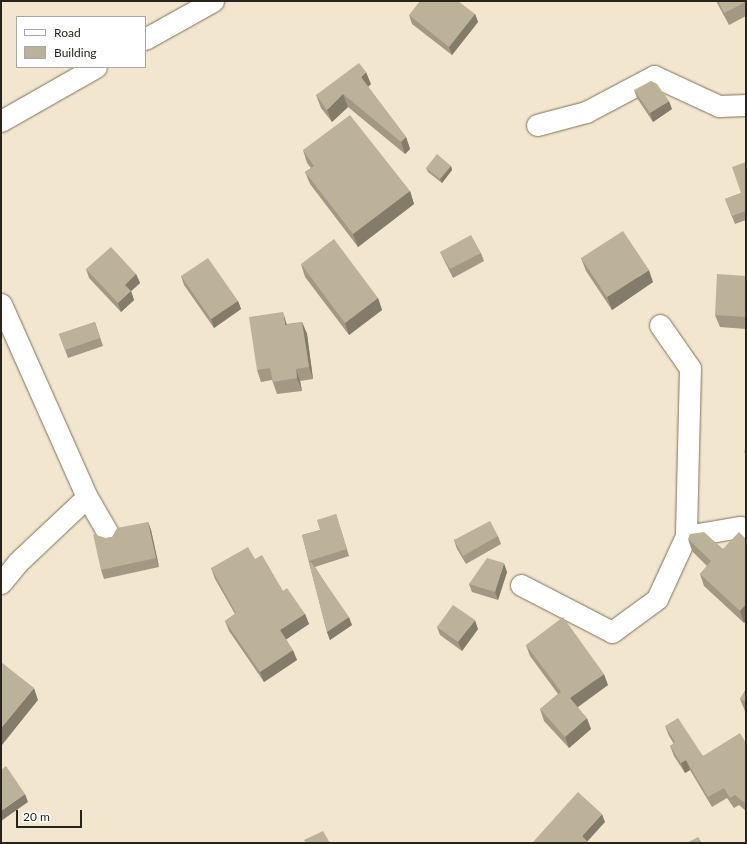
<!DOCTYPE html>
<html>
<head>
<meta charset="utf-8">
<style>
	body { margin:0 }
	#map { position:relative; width:747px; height:844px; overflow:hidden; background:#f2e6ce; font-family:Lato,sans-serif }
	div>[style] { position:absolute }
	.roads { filter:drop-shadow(0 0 1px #7d725d) drop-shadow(0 0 1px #7d725d) }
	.street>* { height:21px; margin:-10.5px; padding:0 10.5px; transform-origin:10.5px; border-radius:10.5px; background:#fff }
	.wall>* { inset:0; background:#a29884 }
	.shaded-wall>* { inset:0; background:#847c6b }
	.building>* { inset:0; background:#bcb199 }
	span { translate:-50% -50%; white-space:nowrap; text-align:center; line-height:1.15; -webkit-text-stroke:4px #fff; paint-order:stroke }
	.frame { position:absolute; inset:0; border:2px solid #28241b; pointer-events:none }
	.legend { position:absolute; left:16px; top:16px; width:130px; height:52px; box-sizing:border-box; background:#fff; border:1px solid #a9a7a4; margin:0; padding:5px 7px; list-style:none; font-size:12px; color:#28241b }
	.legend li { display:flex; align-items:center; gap:8px; height:20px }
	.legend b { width:20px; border:1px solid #a9a7a4 }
	.scale { position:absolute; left:16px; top:810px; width:66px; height:18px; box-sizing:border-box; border:2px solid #28241b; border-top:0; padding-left:5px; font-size:12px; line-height:14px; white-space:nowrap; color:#28241b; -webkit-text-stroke:3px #fff; paint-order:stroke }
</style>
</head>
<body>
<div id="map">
	<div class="roads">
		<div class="street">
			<div style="left:145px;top:39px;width:78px;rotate:-29.2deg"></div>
			<div style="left:1px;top:121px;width:109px;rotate:-29.6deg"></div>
			<div style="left:537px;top:125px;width:51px;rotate:-14.9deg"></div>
			<div style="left:586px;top:112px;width:77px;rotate:-27.9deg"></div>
			<div style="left:654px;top:76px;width:72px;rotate:24.8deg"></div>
			<div style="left:719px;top:106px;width:27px;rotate:-2deg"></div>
			<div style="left:1px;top:304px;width:211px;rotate:66deg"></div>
			<div style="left:87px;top:497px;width:44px;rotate:59.9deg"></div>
			<div style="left:660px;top:325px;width:52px;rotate:55.1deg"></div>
			<div style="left:690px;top:368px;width:168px;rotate:91.4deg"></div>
			<div style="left:686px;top:536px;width:55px;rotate:-9.5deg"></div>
			<div style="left:740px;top:527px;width:8px;rotate:40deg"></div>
			<div style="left:1px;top:583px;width:26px;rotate:-51deg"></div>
			<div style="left:17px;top:563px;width:96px;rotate:-43.3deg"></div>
			<div style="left:521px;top:585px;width:102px;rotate:27.3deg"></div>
			<div style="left:612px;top:632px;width:56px;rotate:-36.3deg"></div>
			<div style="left:657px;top:599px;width:69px;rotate:-65.3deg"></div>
		</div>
	</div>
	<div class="wall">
		<div style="clip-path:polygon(716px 1px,746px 1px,746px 16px,729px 25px)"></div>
		<div style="clip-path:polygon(475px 14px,478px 22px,452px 55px,412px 24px,409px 15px)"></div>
		<div style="clip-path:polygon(371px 84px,368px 87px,406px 137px,410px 149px,405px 154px,348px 107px,332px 122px,321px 108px,316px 95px)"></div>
		<div style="clip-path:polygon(634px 90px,672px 109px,653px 122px,637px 98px)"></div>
		<div style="clip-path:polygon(303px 150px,410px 191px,414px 204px,358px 247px,310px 184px,305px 172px,311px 168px,307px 163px)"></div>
		<div style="clip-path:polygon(746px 162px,746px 220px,735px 224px,725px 199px,741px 193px)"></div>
		<div style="clip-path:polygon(451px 166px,452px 170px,442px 183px,428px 172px,426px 168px)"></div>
		<div style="clip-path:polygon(440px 252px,481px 253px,484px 261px,453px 278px)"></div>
		<div style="clip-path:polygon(581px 258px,653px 282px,612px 310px,586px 271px)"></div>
		<div style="clip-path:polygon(301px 264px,378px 298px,382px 310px,349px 335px,305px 277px)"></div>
		<div style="clip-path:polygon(86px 269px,136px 274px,140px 283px,131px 291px,134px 300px,121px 312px,89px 278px)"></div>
		<div style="clip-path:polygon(181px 276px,238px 301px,241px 309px,214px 328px,184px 285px)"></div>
		<div style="clip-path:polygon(746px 276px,746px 329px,720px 327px,715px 315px)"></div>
		<div style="clip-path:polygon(95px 322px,103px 346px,68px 358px,59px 334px)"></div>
		<div style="clip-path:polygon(302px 322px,307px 334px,313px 379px,300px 381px,302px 391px,277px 394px,272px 380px,261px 382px,257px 370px,287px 324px)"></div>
		<div style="clip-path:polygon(336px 514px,349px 556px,315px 567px,352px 625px,330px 640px,327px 632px,302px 535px,320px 530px)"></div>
		<div style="clip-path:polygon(148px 522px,151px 530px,159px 567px,104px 579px,101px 570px,106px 538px,112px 537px)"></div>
		<div style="clip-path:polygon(498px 536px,501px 544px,466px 564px,457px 549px,454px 540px)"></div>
		<div style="clip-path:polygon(688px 539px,723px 549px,746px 539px,746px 621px,744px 623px,704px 586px,700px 574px,707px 566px,692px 551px)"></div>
		<div style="clip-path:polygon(255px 559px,283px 591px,305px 614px,309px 624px,286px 639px,297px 660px,264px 682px,229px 631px,225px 621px,235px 614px,215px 579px,211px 568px)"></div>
		<div style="clip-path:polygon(507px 572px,498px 600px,472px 592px,469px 584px)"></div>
		<div style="clip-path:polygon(437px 627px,478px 629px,462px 651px,440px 635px)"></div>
		<div style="clip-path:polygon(526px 645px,608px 685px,577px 707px,591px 729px,569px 748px,544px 721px,540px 709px,558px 694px,530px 656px)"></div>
		<div style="clip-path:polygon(746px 689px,746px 712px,745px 711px,740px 699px)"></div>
		<div style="clip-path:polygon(665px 726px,703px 756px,746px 743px,746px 811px,739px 805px,734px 808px,727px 798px,712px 807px,690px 770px,685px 773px,674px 756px,670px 746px,674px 744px,669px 736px)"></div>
	</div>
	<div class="shaded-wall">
		<div style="clip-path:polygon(475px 14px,478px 22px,452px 55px,449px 47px)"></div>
		<div style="clip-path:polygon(366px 72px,371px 84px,365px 89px,361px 77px)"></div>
		<div style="clip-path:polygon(343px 94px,348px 107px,332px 122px,327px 110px)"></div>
		<div style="clip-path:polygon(669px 101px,672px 109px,653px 122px,650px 113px)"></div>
		<div style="clip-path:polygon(406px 137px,410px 149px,405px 154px,401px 142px)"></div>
		<div style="clip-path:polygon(451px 166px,452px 170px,442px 183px,440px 179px)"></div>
		<div style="clip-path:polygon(410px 191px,414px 204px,358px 247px,353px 234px)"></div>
		<div style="clip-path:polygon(649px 270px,653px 282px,612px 310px,607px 297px)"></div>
		<div style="clip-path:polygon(136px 274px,140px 283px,128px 294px,125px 285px)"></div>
		<div style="clip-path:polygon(131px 291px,134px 300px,121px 312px,118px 303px)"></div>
		<div style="clip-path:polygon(378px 298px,382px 310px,349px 335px,345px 323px)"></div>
		<div style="clip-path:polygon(238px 301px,241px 309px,214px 328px,211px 319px)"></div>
		<div style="clip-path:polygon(283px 312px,287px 325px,285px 325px)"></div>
		<div style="clip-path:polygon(302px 322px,307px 334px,313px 379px,309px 367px)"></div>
		<div style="clip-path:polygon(296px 369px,300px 381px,302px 391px,297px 378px)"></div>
		<div style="clip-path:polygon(148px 522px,151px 530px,159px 567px,156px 558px)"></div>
		<div style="clip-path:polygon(504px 563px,507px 572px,498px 600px,495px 592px)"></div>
		<div style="clip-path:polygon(746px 604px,746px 621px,744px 623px,740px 611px)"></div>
		<div style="clip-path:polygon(305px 614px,309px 624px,284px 641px,280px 630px)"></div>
		<div style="clip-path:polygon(349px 617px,352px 625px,330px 640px,327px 632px)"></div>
		<div style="clip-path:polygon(475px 620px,478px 629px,462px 651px,458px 642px)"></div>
		<div style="clip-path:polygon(293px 650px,297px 660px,264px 682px,260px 672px)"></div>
		<div style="clip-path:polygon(604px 674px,608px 685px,574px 710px,570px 698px)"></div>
		<div style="clip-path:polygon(34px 688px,38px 700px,2px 745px,1px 743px,1px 728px)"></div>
		<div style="clip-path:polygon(587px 718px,591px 729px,569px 748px,565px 737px)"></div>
		<div style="clip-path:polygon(686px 760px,690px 770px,685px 773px,681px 763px)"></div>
		<div style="clip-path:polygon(25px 794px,28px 802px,1px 821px,1px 811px)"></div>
		<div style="clip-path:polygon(602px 814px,605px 822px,586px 843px,582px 836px)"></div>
	</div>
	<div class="building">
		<div style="clip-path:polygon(420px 1px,458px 1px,475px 14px,449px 47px,409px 15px)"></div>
		<div style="clip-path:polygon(718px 1px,746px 1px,746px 2px,724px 13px)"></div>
		<div style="clip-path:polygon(359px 63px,366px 72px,361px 77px,406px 137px,401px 142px,343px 94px,327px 110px,316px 95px)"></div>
		<div style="clip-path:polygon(651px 81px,657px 84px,669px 101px,650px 113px,634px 90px)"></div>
		<div style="clip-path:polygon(350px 115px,410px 191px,353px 234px,305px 172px,314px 166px,303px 150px)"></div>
		<div style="clip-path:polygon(437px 154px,451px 166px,440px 179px,426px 168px)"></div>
		<div style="clip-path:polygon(746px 162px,746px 211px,732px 216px,725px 199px,741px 193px,732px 167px)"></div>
		<div style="clip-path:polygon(623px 231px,649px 270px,607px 297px,581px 258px)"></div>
		<div style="clip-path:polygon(471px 235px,481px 253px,450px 269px,440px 252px)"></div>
		<div style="clip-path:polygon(334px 239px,378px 298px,345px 323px,301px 264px)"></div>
		<div style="clip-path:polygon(111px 247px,136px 274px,125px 285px,131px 291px,118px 303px,86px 269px)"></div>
		<div style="clip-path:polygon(208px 258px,238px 301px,211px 319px,181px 276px)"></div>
		<div style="clip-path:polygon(717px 274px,746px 276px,746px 317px,715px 315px)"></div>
		<div style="clip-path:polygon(283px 312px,285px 325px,302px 322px,309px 367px,296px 369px,297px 378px,273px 382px,270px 368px,257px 370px,249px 317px)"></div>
		<div style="clip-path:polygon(95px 322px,100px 338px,65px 350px,59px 334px)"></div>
		<div style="clip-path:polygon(746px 444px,746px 453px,744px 453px)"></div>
		<div style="clip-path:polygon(336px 514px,347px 549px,309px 561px,302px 535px,320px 530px,317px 520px)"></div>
		<div style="clip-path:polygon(490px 521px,498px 536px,463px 556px,454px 540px)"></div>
		<div style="clip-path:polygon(148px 522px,156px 558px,101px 570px,93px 534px,106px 538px,112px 537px,117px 528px)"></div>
		<div style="clip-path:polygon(704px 532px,723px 549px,739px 532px,746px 539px,746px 604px,740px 611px,700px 574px,711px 561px,688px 539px,690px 534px)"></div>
		<div style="clip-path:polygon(248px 547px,255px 559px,262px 555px,283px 591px,287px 588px,305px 614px,280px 630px,293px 650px,260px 672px,225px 621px,236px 613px,211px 568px)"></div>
		<div style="clip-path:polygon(487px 558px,504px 563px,495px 592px,469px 584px)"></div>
		<div style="clip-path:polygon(311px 562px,349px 617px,327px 632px,309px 563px)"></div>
		<div style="clip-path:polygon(453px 605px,475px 620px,458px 642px,437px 627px)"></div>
		<div style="clip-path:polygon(563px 617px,604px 674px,570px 698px,587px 718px,565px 737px,540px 709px,561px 692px,526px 645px)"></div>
		<div style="clip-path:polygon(1px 662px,34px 688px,1px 728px)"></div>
		<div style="clip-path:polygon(746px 689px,746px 702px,740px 699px)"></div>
		<div style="clip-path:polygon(678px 718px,703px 756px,740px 733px,746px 743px,746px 804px,735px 795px,730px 798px,724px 788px,708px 797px,686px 760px,681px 763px,670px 746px,675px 742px,665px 726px)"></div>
		<div style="clip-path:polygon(6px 766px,25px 794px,1px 811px,1px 770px)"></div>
		<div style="clip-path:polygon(578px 792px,602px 814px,582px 836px,589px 843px,535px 843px,533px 842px)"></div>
		<div style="clip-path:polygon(323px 831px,330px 843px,306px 843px,304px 840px)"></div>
		<div style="clip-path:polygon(698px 837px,702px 843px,687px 843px)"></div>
	</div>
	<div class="frame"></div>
	<ul class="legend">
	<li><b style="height:5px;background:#fff"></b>Road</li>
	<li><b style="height:11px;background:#bcb199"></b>Building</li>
	</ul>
	<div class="scale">20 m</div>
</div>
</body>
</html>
